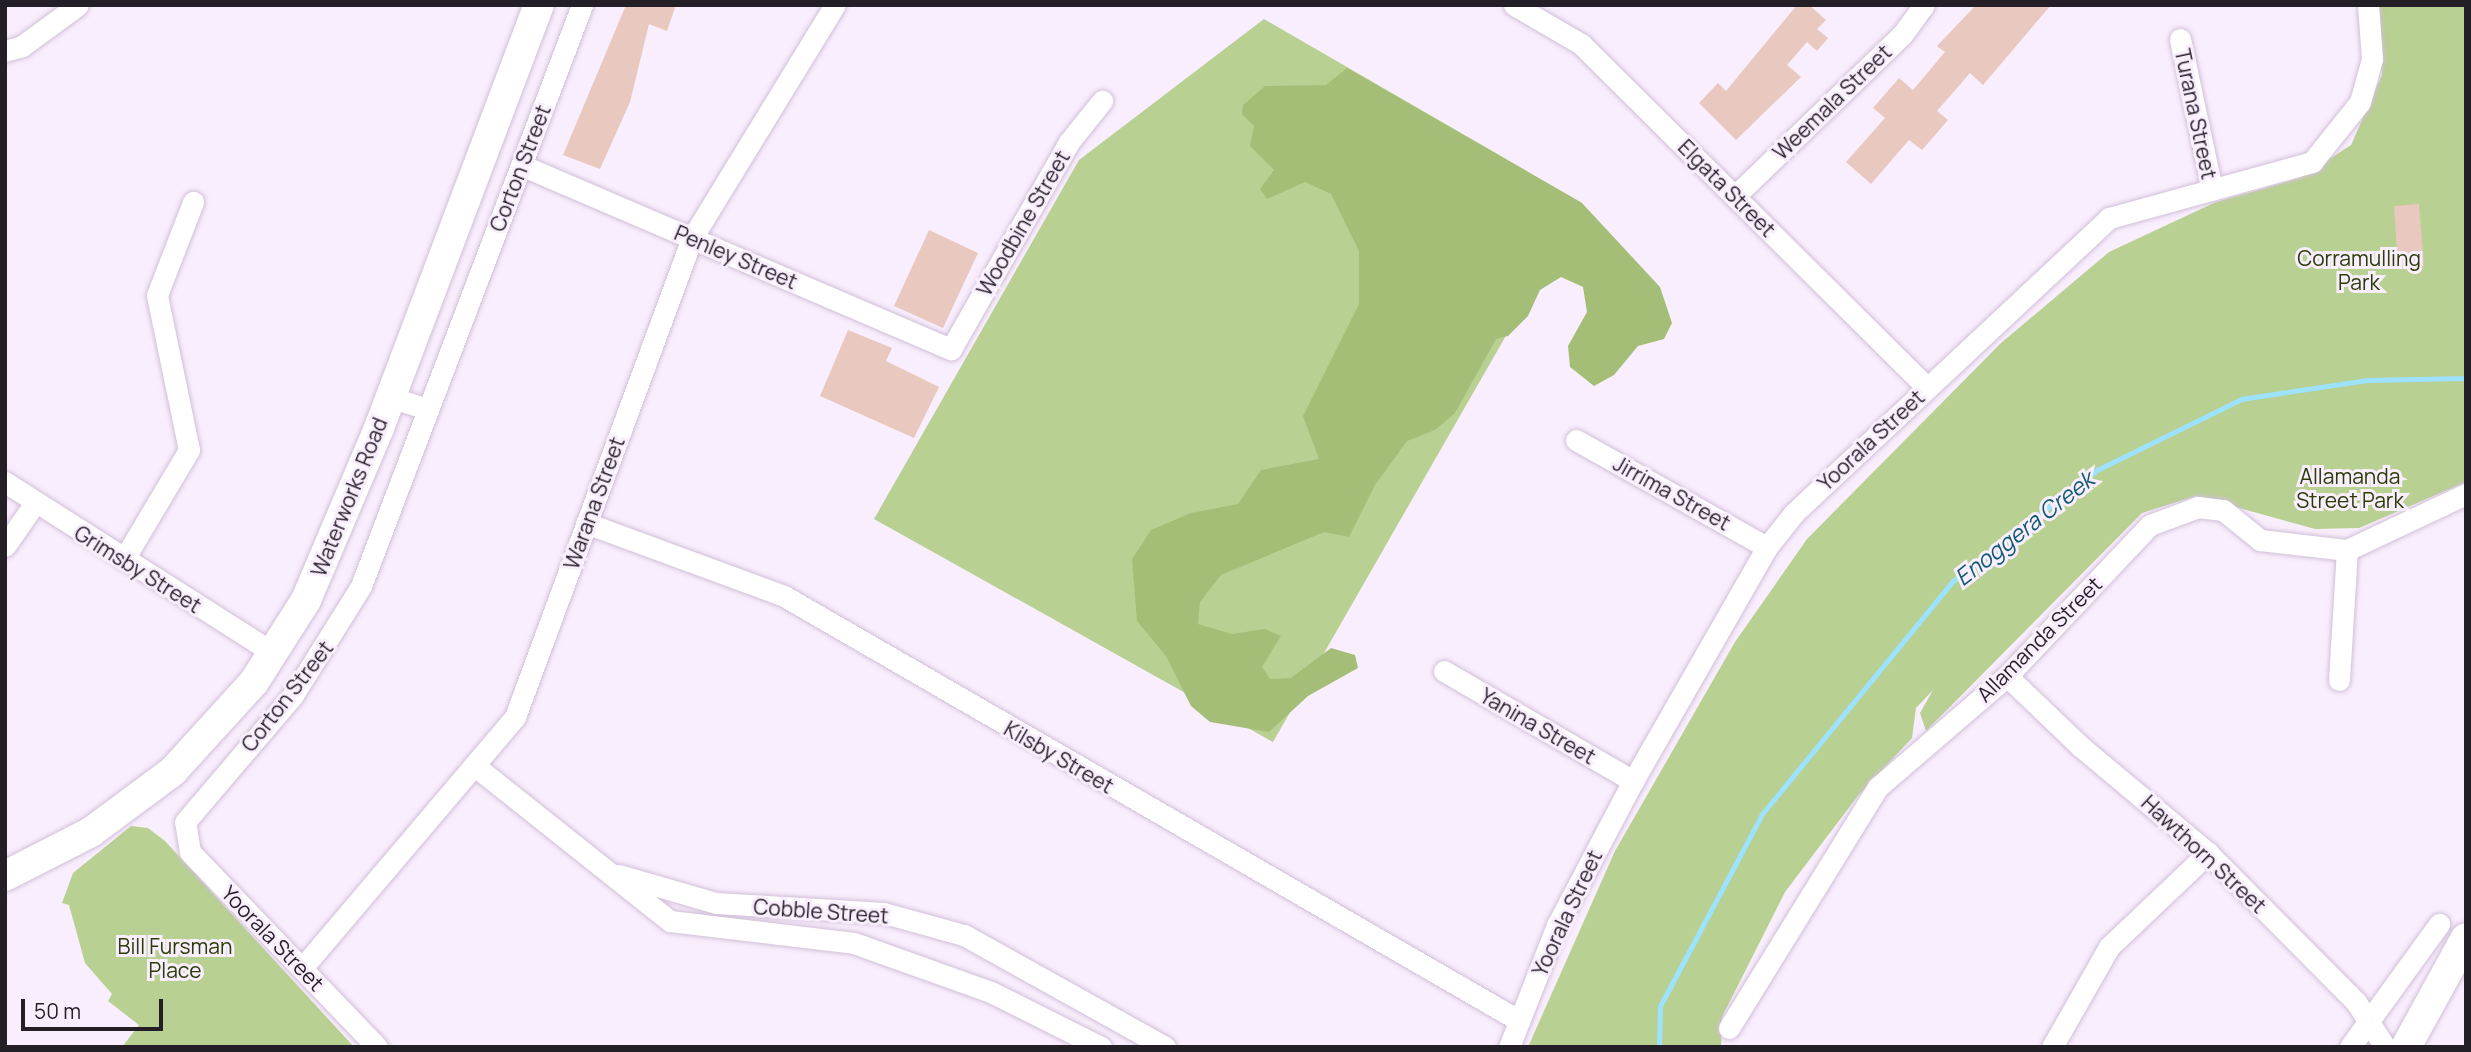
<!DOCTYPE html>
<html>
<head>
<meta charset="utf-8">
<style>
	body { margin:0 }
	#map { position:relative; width:2471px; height:1052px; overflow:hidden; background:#f9eefd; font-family:Manrope,sans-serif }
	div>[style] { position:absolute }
	.green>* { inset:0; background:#b8d091 }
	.forest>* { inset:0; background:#a4be78 }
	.stream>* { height:5px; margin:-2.5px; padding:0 2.5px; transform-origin:2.5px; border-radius:2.5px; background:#9de2fe }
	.building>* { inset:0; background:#e9c8bf }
	.roads { filter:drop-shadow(0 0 2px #d1bfd8) drop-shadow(0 0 2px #d1bfd8) }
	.street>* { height:21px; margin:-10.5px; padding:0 10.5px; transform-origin:10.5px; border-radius:10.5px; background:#fff }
	.secondary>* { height:30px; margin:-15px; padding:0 15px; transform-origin:15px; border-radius:15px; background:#fff }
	span { translate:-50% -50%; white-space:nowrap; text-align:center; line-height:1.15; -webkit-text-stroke:6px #f9eefd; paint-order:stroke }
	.street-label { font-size:21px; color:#241e27 }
	.park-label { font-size:21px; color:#2c3c06 }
	.water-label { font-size:23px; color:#0f5971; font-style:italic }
	.frame { position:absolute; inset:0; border:7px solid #241e27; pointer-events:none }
	.scale { position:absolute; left:21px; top:999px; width:142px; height:32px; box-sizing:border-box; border:4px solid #241e27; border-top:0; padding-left:9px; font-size:21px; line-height:24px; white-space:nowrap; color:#241e27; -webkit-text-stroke:5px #f9eefd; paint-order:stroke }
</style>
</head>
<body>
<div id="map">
	<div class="green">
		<div style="clip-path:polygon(2377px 5px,2466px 5px,2466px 482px,2359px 528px,2315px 529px,2196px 496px,2142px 513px,1926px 731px,1920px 713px,1933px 690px,1916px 708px,1912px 738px,1857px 797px,1785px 892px,1722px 1017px,1721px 1047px,1528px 1047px,1615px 851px,1735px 642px,1807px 539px,2001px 343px,2109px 252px,2216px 202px,2300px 178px,2351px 145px,2382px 75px)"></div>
		<div style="clip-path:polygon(1264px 19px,1582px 203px,1273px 742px,874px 519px,1079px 160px)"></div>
		<div style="clip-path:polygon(131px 826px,148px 828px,165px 841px,354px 1047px,122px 1047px,139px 1025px,108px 1001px,112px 994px,85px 963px,69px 905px,62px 903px,73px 873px)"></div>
	</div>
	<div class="forest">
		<div style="clip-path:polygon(1347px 68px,1582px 203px,1660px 287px,1672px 323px,1664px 339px,1638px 346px,1614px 375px,1594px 386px,1570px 367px,1568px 346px,1587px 312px,1583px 287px,1561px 277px,1540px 290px,1528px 316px,1508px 336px,1496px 339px,1455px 413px,1435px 430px,1407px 441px,1375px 485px,1349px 537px,1324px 532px,1221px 575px,1200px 602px,1198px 624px,1232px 634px,1265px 629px,1281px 636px,1262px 667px,1270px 679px,1291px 678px,1331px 648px,1355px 655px,1358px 668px,1308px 696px,1269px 732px,1210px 722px,1191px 706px,1166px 656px,1137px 621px,1132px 559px,1151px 530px,1191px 513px,1238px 504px,1261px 470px,1319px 459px,1303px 416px,1359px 304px,1359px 251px,1331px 194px,1305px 182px,1267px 199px,1260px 189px,1274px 170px,1250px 146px,1254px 126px,1242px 114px,1243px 105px,1265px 86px,1326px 85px)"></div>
	</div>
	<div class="stream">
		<div style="left:1659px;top:1047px;width:41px;rotate:-88.6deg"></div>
		<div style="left:1660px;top:1006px;width:217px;rotate:-62deg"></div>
		<div style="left:1762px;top:814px;width:301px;rotate:-50.7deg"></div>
		<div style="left:1953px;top:581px;width:182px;rotate:-37.6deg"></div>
		<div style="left:2097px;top:470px;width:161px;rotate:-26.2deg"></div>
		<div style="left:2241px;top:399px;width:126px;rotate:-8.6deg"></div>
		<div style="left:2366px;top:380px;width:100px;rotate:-1.1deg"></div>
	</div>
	<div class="building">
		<div style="clip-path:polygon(626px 5px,676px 5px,667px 31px,649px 24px,630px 102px,600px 169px,563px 155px)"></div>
		<div style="clip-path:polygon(1797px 5px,1809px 5px,1826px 20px,1817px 29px,1828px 38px,1817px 51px,1807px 42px,1787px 65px,1801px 77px,1736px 140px,1699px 103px,1718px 83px,1726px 91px)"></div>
		<div style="clip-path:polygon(1976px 5px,2051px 5px,1983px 85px,1970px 73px,1937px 111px,1948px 120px,1922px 150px,1909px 140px,1871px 184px,1846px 162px,1885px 118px,1873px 108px,1899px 78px,1913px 90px,1945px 52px,1937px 46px)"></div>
		<div style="clip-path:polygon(2419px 204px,2424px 266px,2398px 268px,2394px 206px)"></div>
		<div style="clip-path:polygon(929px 230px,978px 253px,943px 328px,894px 306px)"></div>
		<div style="clip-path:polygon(848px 330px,892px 348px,886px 361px,939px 387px,914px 438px,820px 396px)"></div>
	</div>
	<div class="roads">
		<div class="street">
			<div style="left:1514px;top:5px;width:78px;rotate:30.2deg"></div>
			<div style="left:1581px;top:44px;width:487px;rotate:44.8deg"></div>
			<div style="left:2180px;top:39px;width:154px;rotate:78deg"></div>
			<div style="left:5px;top:51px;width:18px;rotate:-16deg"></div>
			<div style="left:22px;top:46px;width:69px;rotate:-36.2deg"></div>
			<div style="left:521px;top:165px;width:468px;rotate:23.2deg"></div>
			<div style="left:951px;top:349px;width:238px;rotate:-60.3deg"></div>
			<div style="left:1069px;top:142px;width:53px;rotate:-51.2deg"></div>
			<div style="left:1735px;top:196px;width:232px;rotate:-44deg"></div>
			<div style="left:1902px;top:35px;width:37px;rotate:-54deg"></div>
			<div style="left:390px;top:397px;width:40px;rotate:18deg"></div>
			<div style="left:1576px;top:440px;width:219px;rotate:29.3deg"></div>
			<div style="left:5px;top:482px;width:318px;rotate:32.5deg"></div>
			<div style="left:586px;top:523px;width:211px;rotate:20.2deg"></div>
			<div style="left:784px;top:596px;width:848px;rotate:30.01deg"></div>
			<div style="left:5px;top:546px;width:52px;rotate:-55.1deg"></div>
			<div style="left:124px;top:559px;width:127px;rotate:-59.2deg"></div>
			<div style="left:189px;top:450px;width:158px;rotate:-101.7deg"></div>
			<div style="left:157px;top:295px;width:100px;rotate:-68.8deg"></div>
			<div style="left:1444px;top:671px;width:219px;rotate:30.2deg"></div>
			<div style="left:2007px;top:676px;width:101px;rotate:43.8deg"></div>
			<div style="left:2080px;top:746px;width:167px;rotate:39.9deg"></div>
			<div style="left:2208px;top:853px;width:210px;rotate:45.2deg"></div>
			<div style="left:2356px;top:1002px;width:54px;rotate:57.2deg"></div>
			<div style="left:2339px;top:680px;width:130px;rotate:-86.5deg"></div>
			<div style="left:475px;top:766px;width:249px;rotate:38.5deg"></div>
			<div style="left:670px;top:921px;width:185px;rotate:6.8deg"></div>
			<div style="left:854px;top:943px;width:145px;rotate:19.7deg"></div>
			<div style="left:991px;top:992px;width:123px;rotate:26.6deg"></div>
			<div style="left:619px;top:875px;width:101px;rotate:16.1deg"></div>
			<div style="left:716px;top:903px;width:168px;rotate:3.4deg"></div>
			<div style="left:884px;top:913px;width:83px;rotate:15.4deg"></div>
			<div style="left:964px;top:935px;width:230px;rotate:29.1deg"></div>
			<div style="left:303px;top:967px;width:328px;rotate:-49.7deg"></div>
			<div style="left:515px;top:717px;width:511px;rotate:-69.72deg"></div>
			<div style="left:692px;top:238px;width:273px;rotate:-58.5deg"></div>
			<div style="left:1729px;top:1028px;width:283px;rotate:-58.3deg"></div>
			<div style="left:1878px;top:787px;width:170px;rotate:-40.7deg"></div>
			<div style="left:2007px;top:676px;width:208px;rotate:-46.6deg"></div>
			<div style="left:2150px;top:525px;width:51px;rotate:-20.6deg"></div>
			<div style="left:2198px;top:507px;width:25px;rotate:7deg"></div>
			<div style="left:2223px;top:510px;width:48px;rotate:39deg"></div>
			<div style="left:2260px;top:540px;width:88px;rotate:6.6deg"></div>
			<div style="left:2347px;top:550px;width:132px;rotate:-25.2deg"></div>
			<div style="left:377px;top:1047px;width:270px;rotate:-133.8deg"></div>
			<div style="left:190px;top:852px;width:30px;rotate:-99deg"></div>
			<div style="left:185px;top:822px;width:167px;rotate:-49.6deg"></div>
			<div style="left:293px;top:695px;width:128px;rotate:-58deg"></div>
			<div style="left:361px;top:586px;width:622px;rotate:-69.17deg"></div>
			<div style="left:1509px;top:1047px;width:131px;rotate:-68.5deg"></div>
			<div style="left:1557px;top:925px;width:163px;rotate:-62.2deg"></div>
			<div style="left:1633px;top:781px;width:270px;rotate:-60.2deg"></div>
			<div style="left:1767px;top:547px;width:43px;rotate:-51.5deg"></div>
			<div style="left:1794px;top:513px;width:432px;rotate:-43.1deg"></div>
			<div style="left:2109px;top:218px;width:211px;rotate:-15.4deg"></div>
			<div style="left:2312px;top:162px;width:77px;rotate:-51.3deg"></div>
			<div style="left:2360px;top:102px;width:45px;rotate:-74.4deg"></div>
			<div style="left:2372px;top:59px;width:54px;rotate:-94.2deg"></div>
			<div style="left:2052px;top:1047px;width:115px;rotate:-60.3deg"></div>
			<div style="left:2109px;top:947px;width:137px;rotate:-43.5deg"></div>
			<div style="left:2350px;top:1047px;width:152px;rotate:-54.1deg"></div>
		</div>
		<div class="secondary">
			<div style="left:5px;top:876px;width:97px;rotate:-27.1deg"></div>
			<div style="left:91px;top:832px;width:102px;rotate:-36.6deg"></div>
			<div style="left:173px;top:771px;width:120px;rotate:-47.7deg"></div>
			<div style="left:254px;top:682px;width:97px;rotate:-57.6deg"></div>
			<div style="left:306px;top:600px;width:187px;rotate:-67deg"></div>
			<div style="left:379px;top:428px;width:452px;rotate:-69.3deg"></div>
			<div style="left:2406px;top:1047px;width:124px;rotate:-61.2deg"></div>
		</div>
	</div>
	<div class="street-label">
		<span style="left:1832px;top:102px;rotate:-44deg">Weemala Street</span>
		<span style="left:2196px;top:114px;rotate:78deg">Turana Street</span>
		<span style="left:520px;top:168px;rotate:-69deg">Corton Street</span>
		<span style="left:1727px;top:188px;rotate:45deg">Elgata Street</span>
		<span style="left:1023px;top:223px;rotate:-60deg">Woodbine Street</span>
		<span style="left:736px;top:257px;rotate:23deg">Penley Street</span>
		<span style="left:1871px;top:440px;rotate:-43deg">Yoorala Street</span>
		<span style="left:1672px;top:493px;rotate:29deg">Jirrima Street</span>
		<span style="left:349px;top:497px;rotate:-68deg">Waterworks Road</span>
		<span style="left:594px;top:503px;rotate:-70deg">Warana Street</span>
		<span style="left:138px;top:569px;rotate:32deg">Grimsby Street</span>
		<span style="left:2039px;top:639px;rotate:-45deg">Allamanda Street</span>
		<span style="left:287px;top:696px;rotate:-52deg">Corton Street</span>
		<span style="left:1538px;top:726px;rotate:30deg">Yanina Street</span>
		<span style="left:1059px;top:757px;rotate:30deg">Kilsby Street</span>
		<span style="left:2204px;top:854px;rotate:43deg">Hawthorn Street</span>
		<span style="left:821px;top:911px;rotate:4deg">Cobble Street</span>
		<span style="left:1567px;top:913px;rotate:-65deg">Yoorala Street</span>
		<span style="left:273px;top:938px;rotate:46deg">Yoorala Street</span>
	</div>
	<div class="park-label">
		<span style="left:2359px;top:270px">Corramulling<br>Park</span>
		<span style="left:2350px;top:488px">Allamanda<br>Street Park</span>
		<span style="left:175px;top:958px">Bill Fursman<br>Place</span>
	</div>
	<div class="water-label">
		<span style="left:2024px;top:528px;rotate:-38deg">Enoggera Creek</span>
	</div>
	<div class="frame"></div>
	<div class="scale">50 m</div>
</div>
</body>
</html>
